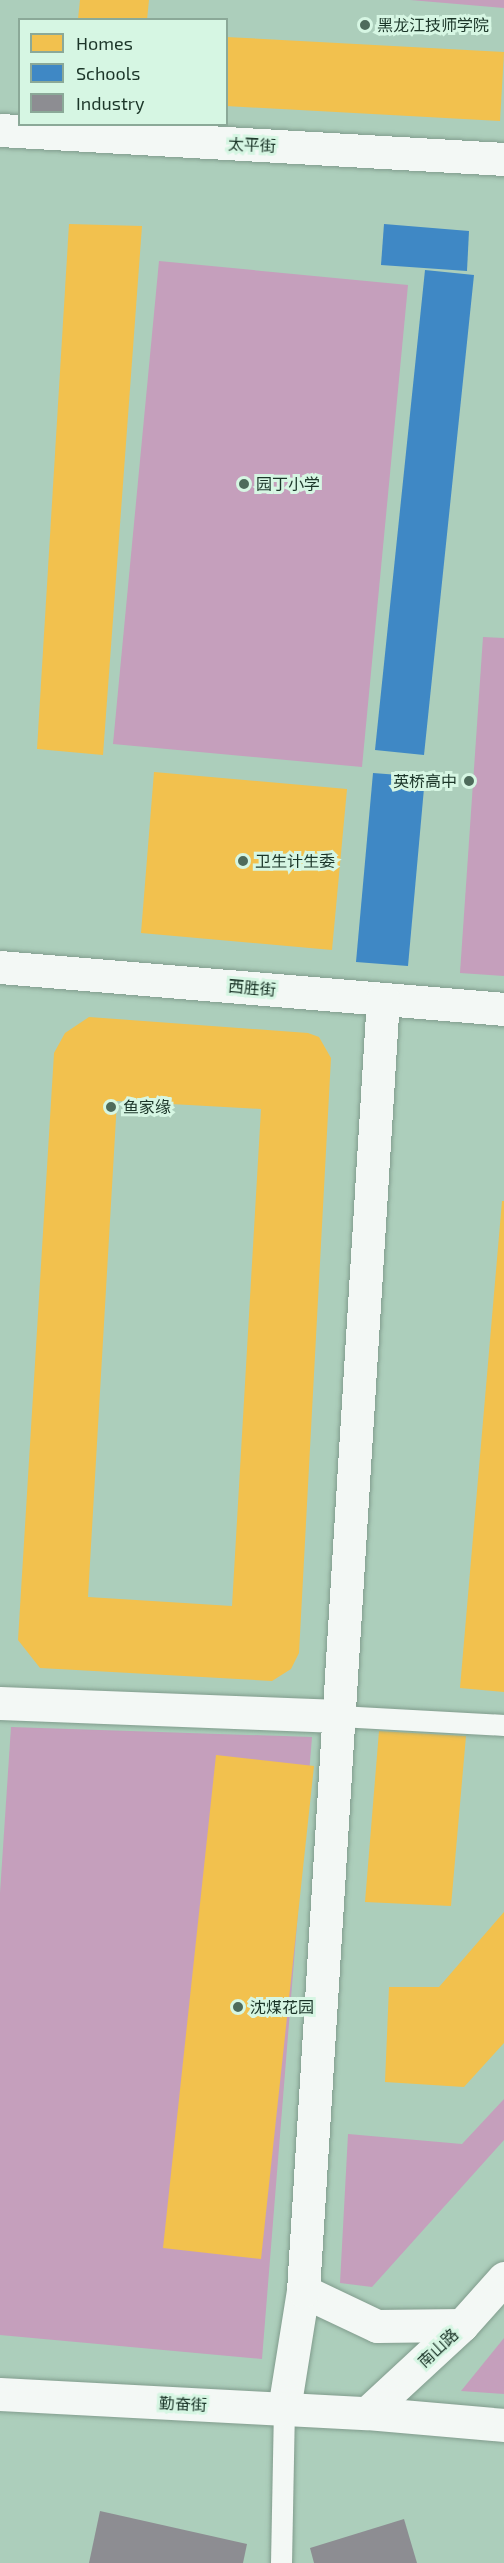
<!DOCTYPE html>
<html>
<head>
<meta charset="utf-8">
<style>
	body { margin:0 }
	#map { position:relative; width:504px; height:2563px; overflow:hidden; background:#accebb; font-family:"Exo 2","Noto Sans SC",sans-serif }
	div>[style] { position:absolute }
	.green>* { inset:0; background:#c59fbc }
	.homes>* { inset:0; background:#f2c14e }
	.schools>* { inset:0; background:#3f88c5 }
	.industry>* { inset:0; background:#8d8d92 }
	.roads { filter:drop-shadow(0 0 2px #819c8d) drop-shadow(0 0 2px #819c8d) }
	.service>* { height:21px; margin:-10.5px; padding:0 10.5px; transform-origin:10.5px; border-radius:10.5px; background:#f3f8f5 }
	.minor>* { height:33px; margin:-16.5px; padding:0 16.5px; transform-origin:16.5px; border-radius:16.5px; background:#f3f8f5 }
	.tertiary>* { height:33px; margin:-16.5px; padding:0 16.5px; transform-origin:16.5px; border-radius:16.5px; background:#f3f8f5 }
	.dots>* { width:16px; height:16px; translate:-50% -50%; box-sizing:border-box; border:3px solid #d6f6e3; border-radius:50% }
	span { translate:-50% -50%; white-space:nowrap; text-align:center; line-height:1.15; -webkit-text-stroke:6px #d6f6e3; paint-order:stroke }
	.poi-label { font-size:16px; color:#1b3528 }
	.left { translate:0 -50%; text-align:left }
	.right { translate:-100% -50%; text-align:right }
	.street-label { font-size:16px; color:#1b3528 }
	.legend { position:absolute; left:18px; top:18px; width:210px; height:108px; box-sizing:border-box; background:#d6f6e3; border:2px solid #8ba998; margin:0; padding:8px 10px; list-style:none; font-size:18px; color:#1b3528 }
	.legend li { display:flex; align-items:center; gap:12px; height:30px }
	.legend b { width:30px; border:2px solid #8ba998 }
</style>
</head>
<body>
<div id="map">
	<div class="green">
		<div style="clip-path:polygon(410px 0,504px 0,504px 8px)"></div>
		<div style="clip-path:polygon(159px 261px,408px 285px,362px 767px,113px 744px)"></div>
		<div style="clip-path:polygon(483px 637px,504px 638px,504px 976px,460px 973px)"></div>
		<div style="clip-path:polygon(11px 1727px,312px 1737px,262px 2359px,0 2335px,0 1893px)"></div>
		<div style="clip-path:polygon(504px 2099px,504px 2140px,372px 2287px,340px 2283px,348px 2134px,462px 2144px)"></div>
		<div style="clip-path:polygon(504px 2338px,504px 2394px,461px 2391px)"></div>
	</div>
	<div class="homes">
		<div style="clip-path:polygon(80px 0,149px 0,147px 20px,78px 19px)"></div>
		<div style="clip-path:polygon(226px 37px,504px 52px,500px 121px,226px 106px)"></div>
		<div style="clip-path:polygon(69px 224px,142px 226px,103px 755px,37px 749px)"></div>
		<div style="clip-path:polygon(154px 772px,347px 789px,332px 950px,141px 933px)"></div>
		<div style="clip-path:polygon(evenodd,89px 1017px,308px 1033px,319px 1037px,331px 1058px,299px 1653px,291px 1669px,272px 1681px,40px 1668px,18px 1640px,54px 1053px,65px 1033px,89px 1017px,117px 1101px,261px 1109px,232px 1606px,88px 1597px,117px 1101px)"></div>
		<div style="clip-path:polygon(502px 1201px,504px 1201px,504px 1692px,460px 1688px)"></div>
		<div style="clip-path:polygon(379px 1731px,466px 1736px,451px 1906px,365px 1902px)"></div>
		<div style="clip-path:polygon(216px 1755px,314px 1766px,261px 2259px,163px 2248px)"></div>
		<div style="clip-path:polygon(504px 1912px,504px 2043px,464px 2087px,385px 2082px,389px 1987px,439px 1987px)"></div>
	</div>
	<div class="schools">
		<div style="clip-path:polygon(384px 224px,469px 231px,467px 271px,381px 265px)"></div>
		<div style="clip-path:polygon(425px 270px,474px 275px,424px 755px,375px 750px)"></div>
		<div style="clip-path:polygon(373px 773px,425px 777px,408px 966px,356px 962px)"></div>
	</div>
	<div class="industry">
		<div style="clip-path:polygon(100px 2511px,247px 2544px,243px 2563px,89px 2563px)"></div>
		<div style="clip-path:polygon(404px 2519px,417px 2563px,314px 2563px,310px 2548px)"></div>
	</div>
	<div class="roads">
		<div class="service">
			<div style="left:339px;top:1716px;width:165px;rotate:3.1deg"></div>
			<div style="left:281px;top:2563px;width:154px;rotate:-88.9deg"></div>
		</div>
		<div class="minor">
			<div style="left:0;top:130px;width:505px;rotate:3.29deg"></div>
			<div style="left:0;top:967px;width:506px;rotate:4.76deg"></div>
			<div style="left:0;top:1703px;width:339px;rotate:2.2deg"></div>
			<div style="left:303px;top:2291px;width:82px;rotate:25.3deg"></div>
			<div style="left:377px;top:2326px;width:85px;rotate:-0.7deg"></div>
			<div style="left:284px;top:2409px;width:120px;rotate:-80.9deg"></div>
			<div style="left:303px;top:2291px;width:1294px;rotate:-86.46deg"></div>
		</div>
		<div class="tertiary">
			<div style="left:0;top:2394px;width:367px;rotate:3deg"></div>
			<div style="left:367px;top:2413px;width:138px;rotate:5deg"></div>
			<div style="left:367px;top:2413px;width:129px;rotate:-42.8deg"></div>
			<div style="left:462px;top:2325px;width:63px;rotate:-48.2deg"></div>
		</div>
	</div>
	<div class="dots">
		<div style="left:365px;top:25px;background:#4e6b5b"></div>
		<div style="left:244px;top:484px;background:#4e6b5b"></div>
		<div style="left:469px;top:781px;background:#4e6b5b"></div>
		<div style="left:243px;top:861px;background:#4e6b5b"></div>
		<div style="left:111px;top:1107px;background:#4e6b5b"></div>
		<div style="left:238px;top:2007px;background:#4e6b5b"></div>
	</div>
	<div class="poi-label">
		<span class="left" style="left:377px;top:25px">黑龙江技师学院</span>
		<span class="left" style="left:256px;top:484px">园丁小学</span>
		<span class="right" style="left:457px;top:781px">英桥高中</span>
		<span class="left" style="left:255px;top:861px">卫生计生委</span>
		<span class="left" style="left:123px;top:1107px">鱼家缘</span>
		<span class="left" style="left:250px;top:2007px">沈煤花园</span>
	</div>
	<div class="street-label">
		<span style="left:252px;top:145px;rotate:3deg">太平街</span>
		<span style="left:252px;top:988px;rotate:5deg">西胜街</span>
		<span style="left:438px;top:2348px;rotate:-43deg">南山路</span>
		<span style="left:183px;top:2404px;rotate:3deg">勤奋街</span>
	</div>
	<ul class="legend">
	<li><b style="height:16px;background:#f2c14e"></b>Homes</li>
	<li><b style="height:16px;background:#3f88c5"></b>Schools</li>
	<li><b style="height:16px;background:#8d8d92"></b>Industry</li>
	</ul>
</div>
</body>
</html>
